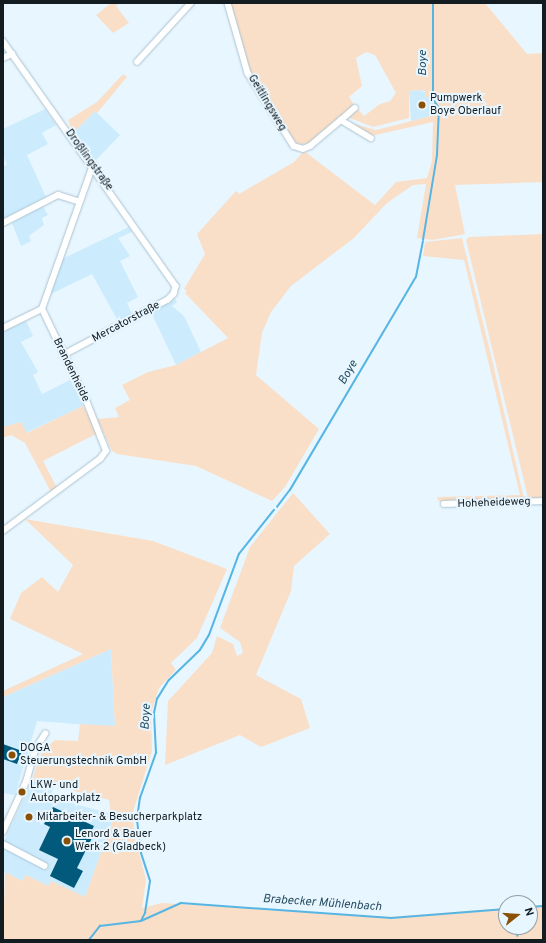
<!DOCTYPE html>
<html>
<head>
<meta charset="utf-8">
<style>
	body { margin:0 }
	#map { position:relative; width:546px; height:943px; overflow:hidden; background:#e8f6ff; font-family:Overpass,sans-serif }
	div>[style] { position:absolute }
	.built>* { inset:0; background:#ccecfe }
	.green>* { inset:0; background:#fadfc8 }
	.stream>* { height:1.5px; margin:-0.75px; padding:0 0.75px; transform-origin:0.75px; border-radius:0.75px; background:#56b5e3 }
	.building>* { inset:0; background:#015a7b }
	.roads { filter:drop-shadow(0 0 1px #acc3d0) drop-shadow(0 0 1px #acc3d0) }
	.minor>* { height:5.5px; margin:-2.75px; padding:0 2.75px; transform-origin:2.75px; border-radius:2.75px; background:#fff }
	.dots>* { width:11px; height:11px; translate:-50% -50%; box-sizing:border-box; border:2px solid #e8f6ff; border-radius:50% }
	span { translate:-50% -50%; white-space:nowrap; text-align:center; line-height:1.15; -webkit-text-stroke:4px #e8f6ff; paint-order:stroke }
	.poi-label { font-size:11px; color:#131c20 }
	.left { translate:0 -50%; text-align:left }
	.street-label { font-size:11px; color:#131c20 }
	.water-label { font-size:12px; color:#264e62; font-style:italic }
	.frame { position:absolute; inset:0; border:4px solid #131c20; pointer-events:none }
	.north { position:absolute; left:498px; top:895px; width:40px; height:40px; box-sizing:border-box; background:#e8f6ff; border:1px solid #939fa6; border-radius:50%; rotate:73deg; font-size:11px; font-weight:700; line-height:16px; text-align:center; color:#131c20 }
	.north::after { content:''; display:block; margin:auto; width:14px; height:18px; background:#895006; clip-path:polygon(50% 0,100% 100%,50% 72%,0 100%) }
</style>
</head>
<body>
<div id="map">
	<div class="built">
		<div style="clip-path:polygon(421px 90px,432px 97px,435px 115px,411px 121px,409px 91px)"></div>
		<div style="clip-path:polygon(45px 109px,56px 125px,42px 133px,48px 144px,27px 155px,46px 197px,3px 219px,3px 167px,7px 164px,3px 156px,3px 129px)"></div>
		<div style="clip-path:polygon(95px 111px,120px 135px,95px 161px,73px 133px)"></div>
		<div style="clip-path:polygon(43px 206px,48px 215px,42px 218px,44px 225px,29px 236px,31px 241px,21px 246px,12px 223px)"></div>
		<div style="clip-path:polygon(129px 227px,132px 232px,118px 238px,130px 256px,120px 261px,138px 297px,127px 303px,132px 314px,118px 321px,92px 274px,49px 295px,62px 259px)"></div>
		<div style="clip-path:polygon(175px 299px,177px 302px,172px 306px,184px 316px,201px 352px,176px 365px,151px 312px)"></div>
		<div style="clip-path:polygon(26px 321px,33px 336px,21px 342px,38px 372px,33px 375px,42px 394px,70px 380px,83px 406px,26px 433px,21px 422px,3px 427px,3px 332px)"></div>
		<div style="clip-path:polygon(111px 649px,115px 727px,37px 721px,15px 795px,3px 793px,3px 697px)"></div>
		<div style="clip-path:polygon(32px 780px,54px 786px,50px 797px,111px 814px,112px 822px,85px 898px,51px 882px,48px 886px,26px 875px,22px 881px,5px 872px,3px 875px,3px 843px)"></div>
	</div>
	<div class="green">
		<div style="clip-path:polygon(111px 3px,120px 3px,116px 6px,129px 23px,113px 33px,96px 15px)"></div>
		<div style="clip-path:polygon(230px 3px,485px 3px,527px 54px,543px 53px,543px 182px,455px 185px,465px 234px,433px 240px,417px 238px,426px 184px,413px 185px,387px 203px,354px 238px,291px 286px,271px 312px,262px 333px,256px 375px,319px 429px,285px 487px,272px 501px,196px 466px,117px 454px,112px 451px,97px 419px,119px 417px,115px 408px,130px 400px,122px 385px,148px 372px,176px 365px,228px 338px,185px 293px,187px 291px,184px 289px,205px 254px,197px 234px,236px 191px,239px 194px,294px 162px,304px 151px,375px 205px,396px 182px,427px 178px,432px 161px,433px 122px,371px 136px,348px 122px,376px 130px,435px 115px,432px 97px,425px 97px,425px 91px,421px 90px,409px 91px,409px 118px,373px 127px,347px 117px,357px 108px,364px 116px,380px 104px,390px 101px,396px 93px,375px 55px,366px 52px,356px 58px,362px 86px,349px 97px,355px 106px,310px 143px,297px 145px,249px 71px)"></div>
		<div style="clip-path:polygon(123px 74px,127px 77px,97px 113px,95px 111px,73px 133px,68px 120px,97px 102px)"></div>
		<div style="clip-path:polygon(543px 234px,543px 498px,528px 498px,466px 240px,469px 237px)"></div>
		<div style="clip-path:polygon(462px 238px,492px 359px,524px 499px,442px 503px,438px 500px,437px 497px,520px 495px,464px 260px,423px 256px,425px 242px)"></div>
		<div style="clip-path:polygon(83px 406px,98px 433px,43px 461px,57px 488px,51px 492px,25px 443px,11px 435px,3px 438px,3px 427px,21px 422px,27px 433px)"></div>
		<div style="clip-path:polygon(293px 493px,330px 534px,294px 566px,291px 591px,256px 675px,301px 699px,310px 728px,261px 747px,240px 735px,165px 765px,168px 701px,212px 653px,217px 636px,233px 644px,237px 656px,243px 653px,240px 642px,220px 628px,250px 547px)"></div>
		<div style="clip-path:polygon(25px 519px,153px 541px,227px 569px,197px 638px,171px 663px,176px 670px,159px 688px,151px 713px,152px 751px,133px 812px,134px 833px,146px 880px,142px 908px,162px 903px,389px 917px,506px 908px,506px 927px,530px 927px,530px 906px,543px 905px,543px 940px,3px 940px,5px 872px,22px 881px,26px 875px,48px 886px,51px 881px,85px 897px,112px 822px,109px 800px,32px 780px,42px 751px,55px 740px,78px 741px,80px 724px,115px 726px,111px 649px,3px 697px,3px 691px,83px 654px,10px 619px,21px 593px,42px 577px,58px 592px,73px 565px)"></div>
	</div>
	<div class="stream">
		<div style="left:423px;top:240px;width:86px;rotate:-80.6deg"></div>
		<div style="left:437px;top:155px;width:47px;rotate:-87.6deg"></div>
		<div style="left:439px;top:108px;width:10px;rotate:-127deg"></div>
		<div style="left:433px;top:100px;width:97px;rotate:-90deg"></div>
		<div style="left:277px;top:507px;width:21px;rotate:-53deg"></div>
		<div style="left:290px;top:490px;width:247px;rotate:-59.4deg"></div>
		<div style="left:416px;top:277px;width:36px;rotate:-79deg"></div>
		<div style="left:530px;top:907px;width:13px;rotate:-4deg"></div>
		<div style="left:141px;top:921px;width:44px;rotate:-24.2deg"></div>
		<div style="left:181px;top:903px;width:211px;rotate:4.1deg"></div>
		<div style="left:391px;top:918px;width:115px;rotate:-4.5deg"></div>
		<div style="left:515px;top:927px;width:9px;rotate:72deg"></div>
		<div style="left:89px;top:940px;width:18px;rotate:-52deg"></div>
		<div style="left:100px;top:926px;width:41px;rotate:-7deg"></div>
		<div style="left:141px;top:921px;width:9px;rotate:-63deg"></div>
		<div style="left:145px;top:913px;width:32px;rotate:-81deg"></div>
		<div style="left:150px;top:881px;width:29px;rotate:-108deg"></div>
		<div style="left:141px;top:853px;width:34px;rotate:-97deg"></div>
		<div style="left:137px;top:819px;width:21px;rotate:-82deg"></div>
		<div style="left:140px;top:798px;width:48px;rotate:-70.4deg"></div>
		<div style="left:156px;top:753px;width:40px;rotate:-92.9deg"></div>
		<div style="left:154px;top:713px;width:14px;rotate:-78deg"></div>
		<div style="left:157px;top:699px;width:22px;rotate:-58deg"></div>
		<div style="left:169px;top:680px;width:43px;rotate:-44.1deg"></div>
		<div style="left:200px;top:650px;width:17px;rotate:-59deg"></div>
		<div style="left:209px;top:635px;width:86px;rotate:-69.7deg"></div>
		<div style="left:239px;top:554px;width:56px;rotate:-51.5deg"></div>
	</div>
	<div class="building">
		<div style="clip-path:polygon(3px 744px,22px 751px,17px 764px,3px 759px)"></div>
		<div style="clip-path:polygon(53px 807px,94px 826px,92px 830px,95px 832px,77px 868px,83px 871px,74px 888px,50px 876px,58px 859px,39px 850px,50px 827px,44px 824px)"></div>
	</div>
	<div class="roads">
		<div class="minor">
			<div style="left:228px;top:3px;width:73px;rotate:74.1deg"></div>
			<div style="left:248px;top:73px;width:86px;rotate:57.8deg"></div>
			<div style="left:294px;top:146px;width:9px;rotate:18deg"></div>
			<div style="left:303px;top:149px;width:8px;rotate:-23deg"></div>
			<div style="left:310px;top:146px;width:40px;rotate:-40deg"></div>
			<div style="left:341px;top:120px;width:35px;rotate:31deg"></div>
			<div style="left:3px;top:41px;width:300px;rotate:54.8deg"></div>
			<div style="left:176px;top:286px;width:8px;rotate:104deg"></div>
			<div style="left:174px;top:294px;width:8px;rotate:135deg"></div>
			<div style="left:168px;top:300px;width:118px;rotate:152.1deg"></div>
			<div style="left:3px;top:58px;width:10px;rotate:-24deg"></div>
			<div style="left:137px;top:62px;width:80px;rotate:-47.5deg"></div>
			<div style="left:341px;top:120px;width:18px;rotate:-41deg"></div>
			<div style="left:3px;top:223px;width:62px;rotate:-27deg"></div>
			<div style="left:58px;top:195px;width:21px;rotate:17deg"></div>
			<div style="left:3px;top:328px;width:43px;rotate:-26deg"></div>
			<div style="left:444px;top:504px;width:99px;rotate:-1.7deg"></div>
			<div style="left:3px;top:531px;width:121px;rotate:-36.6deg"></div>
			<div style="left:100px;top:459px;width:10px;rotate:-53deg"></div>
			<div style="left:106px;top:451px;width:52px;rotate:-111.6deg"></div>
			<div style="left:87px;top:403px;width:104px;rotate:-115.6deg"></div>
			<div style="left:42px;top:309px;width:153px;rotate:-70.5deg"></div>
			<div style="left:3px;top:832px;width:55px;rotate:-65.3deg"></div>
			<div style="left:26px;top:782px;width:35px;rotate:-74deg"></div>
			<div style="left:36px;top:748px;width:17px;rotate:-57deg"></div>
			<div style="left:3px;top:844px;width:47px;rotate:27.6deg"></div>
		</div>
	</div>
	<div class="dots">
		<div style="left:422px;top:105px;background:#895006"></div>
		<div style="left:12px;top:755px;background:#895006"></div>
		<div style="left:22px;top:792px;background:#895006"></div>
		<div style="left:29px;top:817px;background:#895006"></div>
		<div style="left:67px;top:841px;background:#895006"></div>
	</div>
	<div class="poi-label">
		<span class="left" style="left:430px;top:105px">Pumpwerk<br>Boye Oberlauf</span>
		<span class="left" style="left:20px;top:755px">DOGA<br>Steuerungstechnik GmbH</span>
		<span class="left" style="left:30px;top:792px">LKW- und<br>Autoparkplatz</span>
		<span class="left" style="left:37px;top:817px">Mitarbeiter- &amp; Besucherparkplatz</span>
		<span class="left" style="left:75px;top:841px">Lenord &amp; Bauer<br>Werk 2 (Gladbeck)</span>
	</div>
	<div class="street-label">
		<span style="left:267px;top:103px;rotate:59deg">Geitlingsweg</span>
		<span style="left:89px;top:160px;rotate:54deg">Droßlingstraße</span>
		<span style="left:126px;top:322px;rotate:-28deg">Mercatorstraße</span>
		<span style="left:71px;top:370px;rotate:64deg">Brandenheide</span>
		<span style="left:494px;top:503px;rotate:-2deg">Hoheheideweg</span>
	</div>
	<div class="water-label">
		<span style="left:424px;top:63px;rotate:-90deg">Boye</span>
		<span style="left:349px;top:373px;rotate:-60deg">Boye</span>
		<span style="left:147px;top:717px;rotate:-87deg">Boye</span>
		<span style="left:322px;top:904px;rotate:4deg">Brabecker Mühlenbach</span>
	</div>
	<div class="frame"></div>
	<div class="north">N</div>
</div>
</body>
</html>
